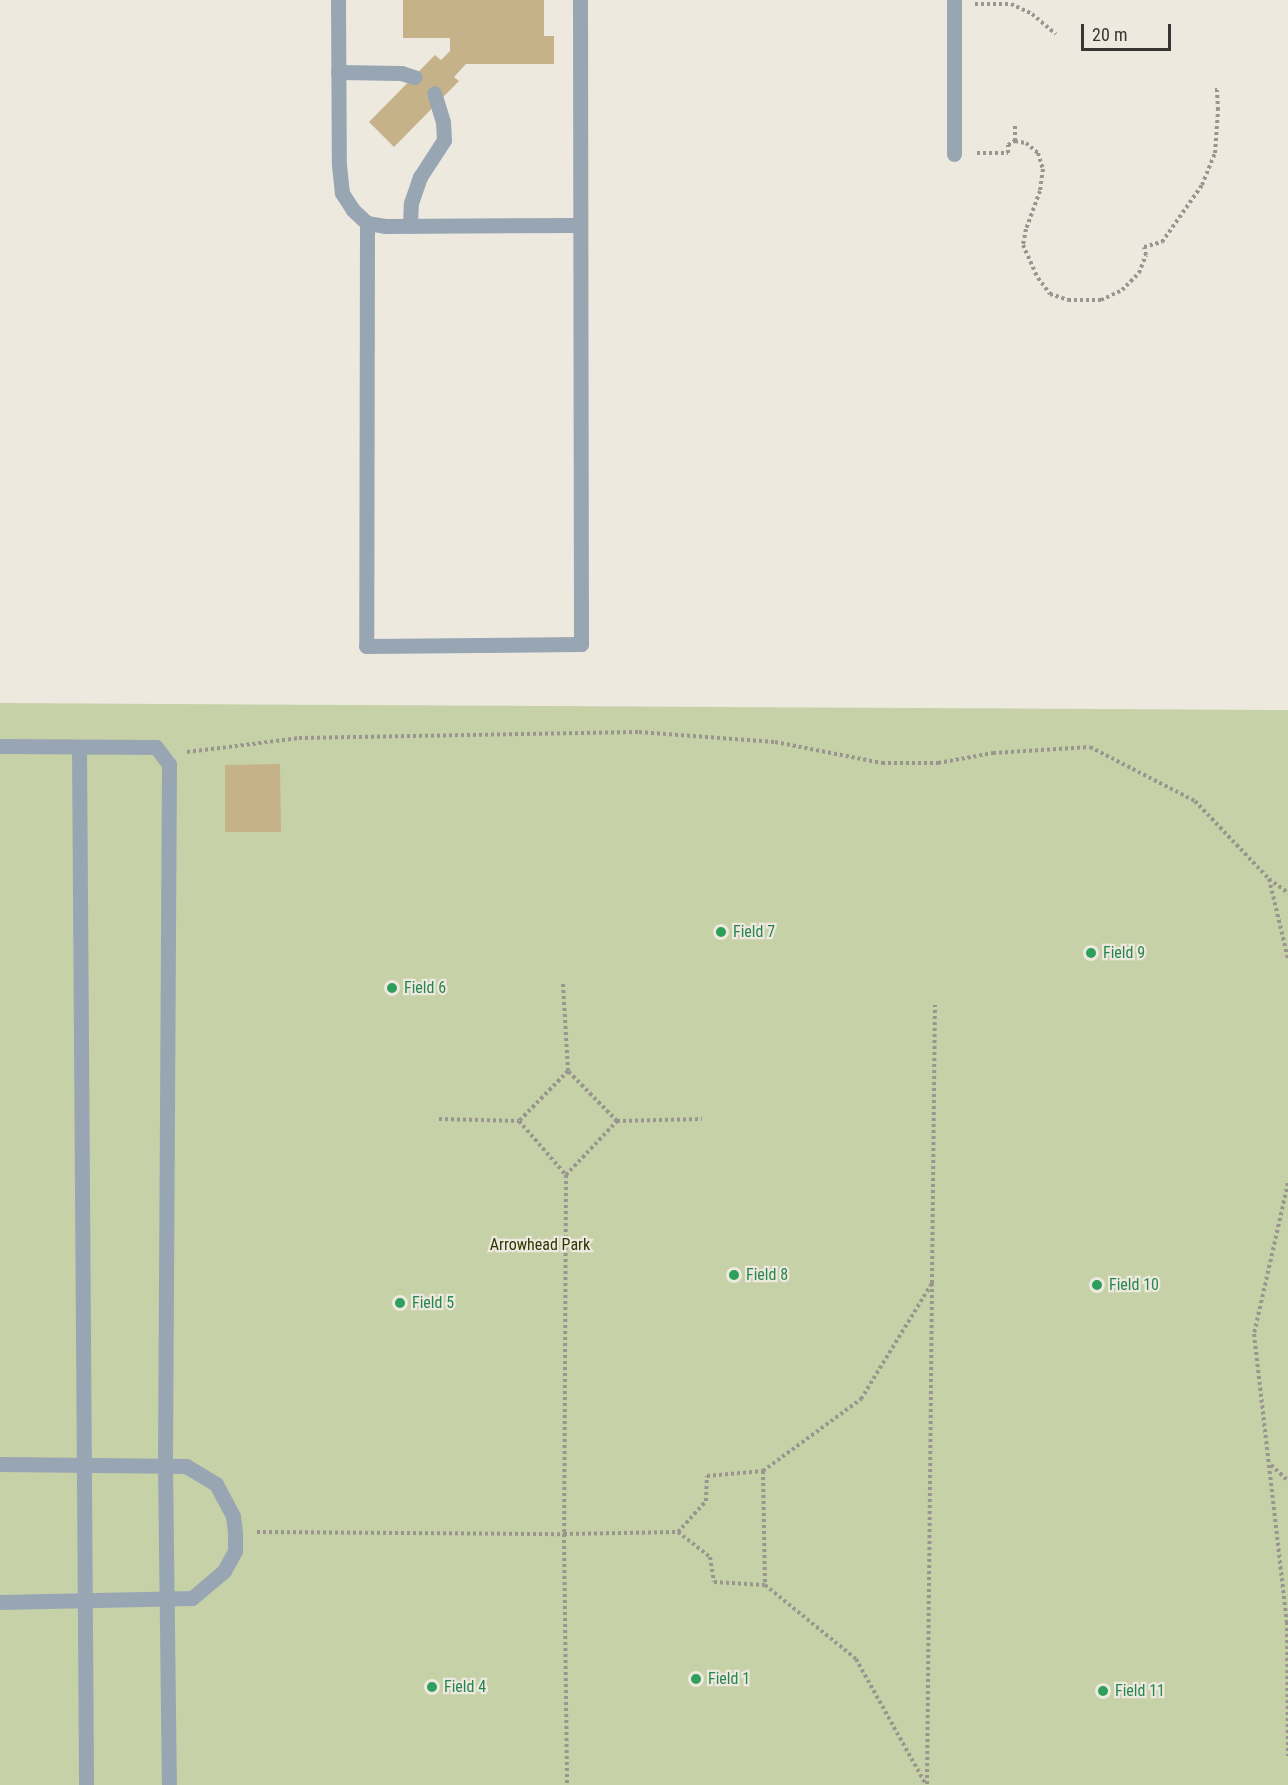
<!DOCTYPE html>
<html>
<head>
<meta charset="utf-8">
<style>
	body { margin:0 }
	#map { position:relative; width:1288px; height:1785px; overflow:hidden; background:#eee9df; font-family:"Roboto Condensed",sans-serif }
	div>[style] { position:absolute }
	.green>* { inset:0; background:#c7d1a7 }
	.building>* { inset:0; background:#c6b289 }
	.path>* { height:4px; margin-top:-2px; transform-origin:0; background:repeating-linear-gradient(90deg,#9a968f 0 3px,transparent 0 6px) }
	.lane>* { height:15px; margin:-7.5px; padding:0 7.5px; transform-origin:7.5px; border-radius:7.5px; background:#98a6b4 }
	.dots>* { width:16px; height:16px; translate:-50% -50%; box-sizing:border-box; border:3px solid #eee9df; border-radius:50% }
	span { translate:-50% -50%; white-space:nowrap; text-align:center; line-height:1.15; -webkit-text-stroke:4.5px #eee9df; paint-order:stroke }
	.leisure-label { font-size:16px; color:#27864d }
	.left { translate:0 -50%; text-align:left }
	.park-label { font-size:16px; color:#2f3703 }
	.scale { position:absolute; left:1081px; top:24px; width:90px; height:27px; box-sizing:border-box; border:3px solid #383633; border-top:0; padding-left:8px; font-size:18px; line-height:21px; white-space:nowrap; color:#383633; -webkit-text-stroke:4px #eee9df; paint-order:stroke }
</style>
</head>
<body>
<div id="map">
	<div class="green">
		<div style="clip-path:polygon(0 703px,1288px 710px,1288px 1785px,0 1785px)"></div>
	</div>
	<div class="building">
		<div style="clip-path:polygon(403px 0,544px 0,544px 36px,554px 36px,554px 64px,466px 64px,454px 77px,459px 81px,394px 147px,369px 122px,435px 55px,441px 60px,450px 51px,450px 38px,403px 38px)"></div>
		<div style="clip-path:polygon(280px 764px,281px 832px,225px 832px,225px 765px)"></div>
	</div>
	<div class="path">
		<div style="left:975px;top:4px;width:36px"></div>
		<div style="left:1011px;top:4px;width:23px;rotate:25deg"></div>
		<div style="left:1032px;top:14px;width:31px;rotate:40deg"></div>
		<div style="left:1015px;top:126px;width:15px;rotate:90deg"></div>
		<div style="left:1015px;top:141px;width:11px;rotate:10deg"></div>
		<div style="left:1026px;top:143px;width:16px;rotate:40deg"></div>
		<div style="left:1038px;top:153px;width:17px;rotate:73deg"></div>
		<div style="left:1043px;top:169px;width:22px;rotate:98deg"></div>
		<div style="left:1040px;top:191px;width:40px;rotate:110.2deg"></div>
		<div style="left:1026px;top:229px;width:16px;rotate:101deg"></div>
		<div style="left:1023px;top:245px;width:36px;rotate:66deg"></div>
		<div style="left:1038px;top:278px;width:20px;rotate:53deg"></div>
		<div style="left:1050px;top:294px;width:19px;rotate:18deg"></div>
		<div style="left:1068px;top:300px;width:33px"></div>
		<div style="left:1101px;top:300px;width:23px;rotate:-25deg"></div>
		<div style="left:1122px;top:290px;width:24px;rotate:-45deg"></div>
		<div style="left:1139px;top:273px;width:19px;rotate:-69deg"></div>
		<div style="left:1146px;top:255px;width:8px;rotate:-104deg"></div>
		<div style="left:1144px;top:247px;width:19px;rotate:-16deg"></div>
		<div style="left:1162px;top:242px;width:70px;rotate:-54.9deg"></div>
		<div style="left:1202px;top:185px;width:35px;rotate:-68deg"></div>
		<div style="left:1215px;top:153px;width:43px;rotate:-86deg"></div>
		<div style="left:1218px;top:110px;width:20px;rotate:-93deg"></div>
		<div style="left:1217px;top:90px;width:2px;rotate:180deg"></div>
		<div style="left:977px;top:153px;width:31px"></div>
		<div style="left:1008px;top:153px;width:8px;rotate:-90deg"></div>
		<div style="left:1008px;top:145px;width:8px;rotate:-30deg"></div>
		<div style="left:187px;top:752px;width:113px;rotate:-7.1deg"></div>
		<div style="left:299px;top:738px;width:340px;rotate:-1deg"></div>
		<div style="left:639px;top:732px;width:136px;rotate:4.2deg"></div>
		<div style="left:775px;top:742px;width:109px;rotate:11.1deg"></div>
		<div style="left:882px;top:763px;width:56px"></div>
		<div style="left:938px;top:763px;width:56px;rotate:-10.3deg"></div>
		<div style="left:993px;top:753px;width:97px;rotate:-3.5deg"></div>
		<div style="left:1090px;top:747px;width:118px;rotate:27.2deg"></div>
		<div style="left:1195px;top:801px;width:108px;rotate:46.5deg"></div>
		<div style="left:1269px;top:879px;width:82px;rotate:76.6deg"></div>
		<div style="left:1269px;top:879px;width:24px;rotate:36deg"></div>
		<div style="left:563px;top:984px;width:87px;rotate:86.7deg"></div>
		<div style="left:439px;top:1119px;width:80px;rotate:1.4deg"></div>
		<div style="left:617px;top:1121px;width:85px;rotate:-1.3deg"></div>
		<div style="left:566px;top:1175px;width:74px;rotate:-46.6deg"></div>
		<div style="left:617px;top:1121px;width:70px;rotate:-134.4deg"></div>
		<div style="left:568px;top:1071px;width:70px;rotate:134.4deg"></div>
		<div style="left:519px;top:1121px;width:72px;rotate:49deg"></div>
		<div style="left:566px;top:1175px;width:359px;rotate:90.3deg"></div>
		<div style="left:564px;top:1534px;width:114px;rotate:-1deg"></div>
		<div style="left:678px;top:1532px;width:41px;rotate:38deg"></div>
		<div style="left:710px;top:1557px;width:25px;rotate:81deg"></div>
		<div style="left:714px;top:1582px;width:51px;rotate:3.4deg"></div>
		<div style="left:765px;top:1585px;width:117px;rotate:39.1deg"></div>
		<div style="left:856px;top:1659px;width:144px;rotate:60.9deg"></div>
		<div style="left:1288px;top:1183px;width:155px;rotate:102.7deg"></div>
		<div style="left:1254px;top:1334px;width:290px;rotate:83.5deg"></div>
		<div style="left:1287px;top:1622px;width:134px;rotate:89.6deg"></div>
		<div style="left:932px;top:1283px;width:278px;rotate:-89.4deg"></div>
		<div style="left:1271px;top:1465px;width:23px;rotate:43deg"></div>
		<div style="left:763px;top:1471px;width:122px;rotate:-36.3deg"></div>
		<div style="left:861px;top:1399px;width:136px;rotate:-58.5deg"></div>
		<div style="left:932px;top:1283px;width:502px;rotate:90.57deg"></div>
		<div style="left:257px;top:1532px;width:307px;rotate:0.4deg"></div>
		<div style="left:564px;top:1534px;width:251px;rotate:89.3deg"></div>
		<div style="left:678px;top:1532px;width:42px;rotate:-47.9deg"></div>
		<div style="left:706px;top:1501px;width:25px;rotate:-88deg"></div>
		<div style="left:707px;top:1476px;width:56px;rotate:-5.1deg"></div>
		<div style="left:763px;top:1471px;width:114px;rotate:89deg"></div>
	</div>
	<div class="lane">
		<div style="left:338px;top:0;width:165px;rotate:89.7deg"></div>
		<div style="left:339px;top:165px;width:28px;rotate:84deg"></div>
		<div style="left:342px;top:193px;width:20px;rotate:57deg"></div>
		<div style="left:353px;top:210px;width:19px;rotate:43deg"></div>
		<div style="left:367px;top:223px;width:423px;rotate:90.1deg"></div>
		<div style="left:366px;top:646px;width:215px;rotate:-0.5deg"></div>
		<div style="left:581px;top:644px;width:644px;rotate:-90.09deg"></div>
		<div style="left:954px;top:0;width:154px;rotate:90deg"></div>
		<div style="left:338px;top:72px;width:63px;rotate:0.9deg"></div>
		<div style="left:401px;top:73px;width:14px;rotate:17deg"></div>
		<div style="left:367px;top:223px;width:18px;rotate:9deg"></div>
		<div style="left:385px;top:226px;width:195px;rotate:-0.3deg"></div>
		<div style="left:410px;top:226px;width:23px;rotate:-88deg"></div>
		<div style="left:411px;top:203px;width:28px;rotate:-71deg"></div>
		<div style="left:420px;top:177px;width:44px;rotate:-57deg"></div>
		<div style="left:444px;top:140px;width:18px;rotate:-93deg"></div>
		<div style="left:443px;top:122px;width:30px;rotate:-107deg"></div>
		<div style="left:0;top:746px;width:156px;rotate:0.4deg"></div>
		<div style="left:156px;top:747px;width:21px;rotate:53deg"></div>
		<div style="left:169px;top:764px;width:701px;rotate:90.33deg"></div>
		<div style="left:165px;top:1465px;width:320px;rotate:89.3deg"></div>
		<div style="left:79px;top:747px;width:1038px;rotate:89.61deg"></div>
		<div style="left:0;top:1464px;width:186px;rotate:0.6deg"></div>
		<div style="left:186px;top:1466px;width:35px;rotate:31deg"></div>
		<div style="left:216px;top:1484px;width:36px;rotate:62deg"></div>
		<div style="left:233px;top:1516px;width:17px;rotate:83deg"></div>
		<div style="left:235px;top:1533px;width:18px;rotate:90deg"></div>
		<div style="left:235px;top:1551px;width:23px;rotate:119deg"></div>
		<div style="left:224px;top:1571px;width:42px;rotate:139.8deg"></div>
		<div style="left:192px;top:1598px;width:192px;rotate:178.8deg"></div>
	</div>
	<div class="dots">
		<div style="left:721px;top:932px;background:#2e9e5b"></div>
		<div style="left:1091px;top:953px;background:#2e9e5b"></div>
		<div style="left:392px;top:988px;background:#2e9e5b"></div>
		<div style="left:734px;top:1275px;background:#2e9e5b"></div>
		<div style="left:1097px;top:1285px;background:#2e9e5b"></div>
		<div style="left:400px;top:1303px;background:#2e9e5b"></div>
		<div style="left:696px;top:1679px;background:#2e9e5b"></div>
		<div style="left:432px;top:1687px;background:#2e9e5b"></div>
		<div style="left:1103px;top:1691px;background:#2e9e5b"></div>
	</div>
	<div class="leisure-label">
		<span class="left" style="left:733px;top:932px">Field 7</span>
		<span class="left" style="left:1103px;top:953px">Field 9</span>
		<span class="left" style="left:404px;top:988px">Field 6</span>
		<span class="left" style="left:746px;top:1275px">Field 8</span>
		<span class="left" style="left:1109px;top:1285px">Field 10</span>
		<span class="left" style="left:412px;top:1303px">Field 5</span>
		<span class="left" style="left:708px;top:1679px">Field 1</span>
		<span class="left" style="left:444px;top:1687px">Field 4</span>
		<span class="left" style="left:1115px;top:1691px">Field 11</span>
	</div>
	<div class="park-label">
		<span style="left:540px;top:1245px">Arrowhead Park</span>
	</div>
	<div class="scale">20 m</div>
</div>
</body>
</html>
